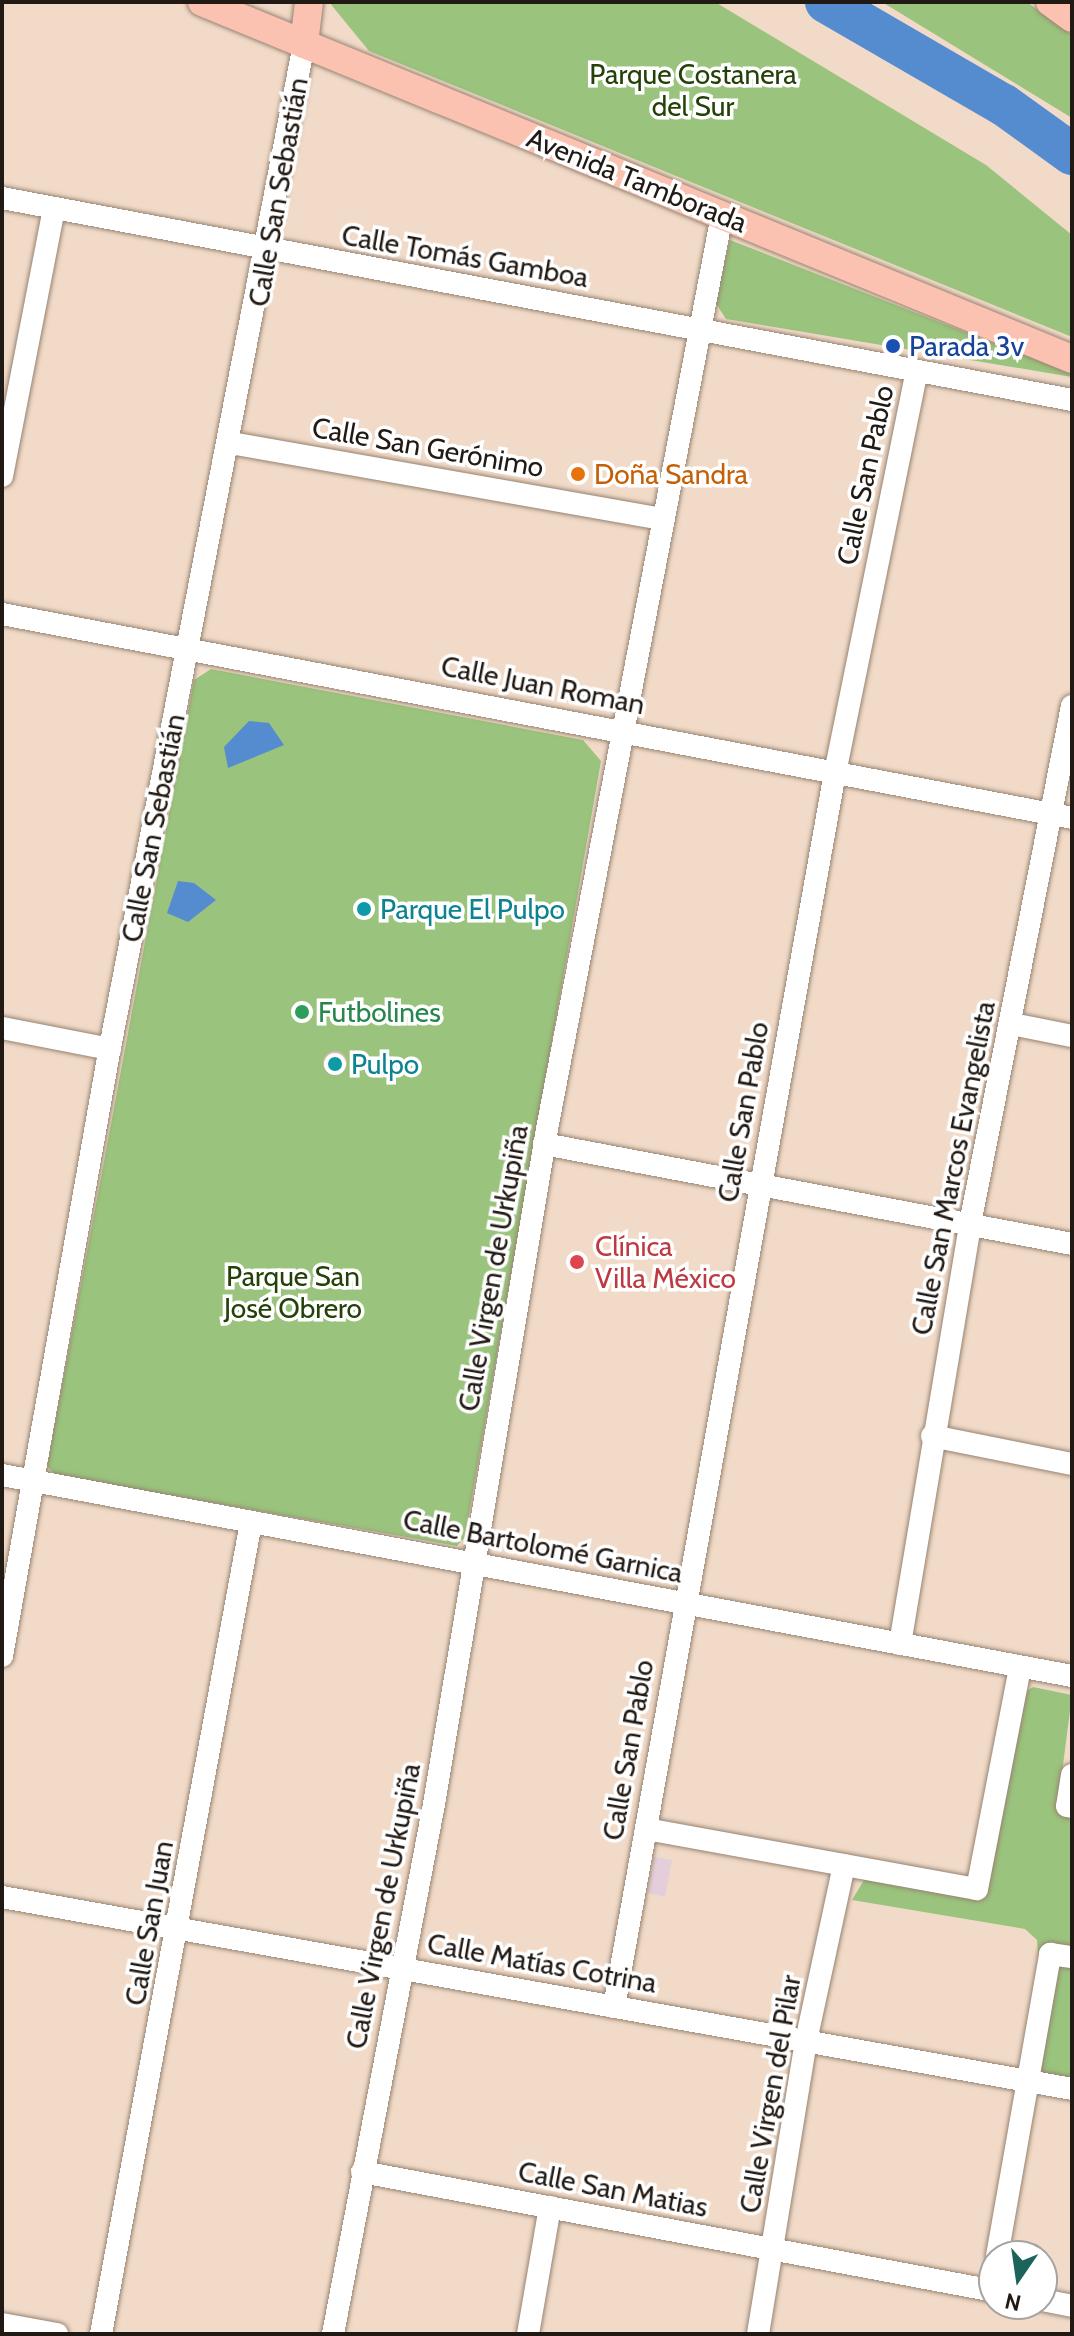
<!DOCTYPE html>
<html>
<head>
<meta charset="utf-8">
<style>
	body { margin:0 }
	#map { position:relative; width:1074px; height:2336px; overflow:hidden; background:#f1dac8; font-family:Cabin,sans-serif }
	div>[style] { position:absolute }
	.commercial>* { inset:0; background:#e4ceda }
	.green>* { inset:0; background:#9ac37d }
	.water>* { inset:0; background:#558ccf }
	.river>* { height:42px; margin:-21px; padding:0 21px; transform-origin:21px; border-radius:21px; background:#558ccf }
	.building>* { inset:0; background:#d1bba9 }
	.round { border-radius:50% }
	.roads { filter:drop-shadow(0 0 2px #978372) drop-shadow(0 0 2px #978372) }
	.minor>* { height:22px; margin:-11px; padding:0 11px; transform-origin:11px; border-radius:11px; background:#fff }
	.major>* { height:28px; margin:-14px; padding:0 14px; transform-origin:14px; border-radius:14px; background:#fbc1b1 }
	.dots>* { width:22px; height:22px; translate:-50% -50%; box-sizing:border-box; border:4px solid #fff; border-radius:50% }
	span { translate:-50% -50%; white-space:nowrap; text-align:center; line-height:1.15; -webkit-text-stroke:7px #fff; paint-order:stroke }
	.park-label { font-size:28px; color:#244107 }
	.street-label { font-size:28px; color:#211913 }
	.transit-label { font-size:28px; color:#164399 }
	.left { translate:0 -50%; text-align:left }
	.food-label { font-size:28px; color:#c56008 }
	.culture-label { font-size:28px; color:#0d838f }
	.leisure-label { font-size:28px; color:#27864d }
	.health-label { font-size:28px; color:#be3a42 }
	.frame { position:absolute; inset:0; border:4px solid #211913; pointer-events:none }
	.north { position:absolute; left:978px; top:2240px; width:80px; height:80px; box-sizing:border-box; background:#fff; border:2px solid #a6a3a1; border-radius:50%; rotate:193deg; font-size:22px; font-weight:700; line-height:32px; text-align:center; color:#211913 }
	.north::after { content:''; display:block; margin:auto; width:28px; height:36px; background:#1a645b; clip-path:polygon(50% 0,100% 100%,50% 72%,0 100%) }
</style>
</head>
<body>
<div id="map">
	<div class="commercial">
		<div style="clip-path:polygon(654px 1857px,672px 1860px,665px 1897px,648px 1893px)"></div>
	</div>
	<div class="green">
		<div style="clip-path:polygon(329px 2px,715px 2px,986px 165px,1072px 235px,1072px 337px,369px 51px)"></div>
		<div style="clip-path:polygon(882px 2px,1027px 2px,1072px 35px,1072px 118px)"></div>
		<div style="clip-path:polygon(730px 240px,1072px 374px,1072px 377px,726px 319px,715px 302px)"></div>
		<div style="clip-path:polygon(211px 669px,583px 740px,601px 761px,465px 1537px,457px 1546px,55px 1475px,47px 1466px,194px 680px)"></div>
		<div style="clip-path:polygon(1033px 1687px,1072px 1695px,1058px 1804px,1072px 1818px,1072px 1948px,1038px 1953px,1037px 1940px,1025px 1929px,852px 1900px,864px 1880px,975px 1898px,1025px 1692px)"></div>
		<div style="clip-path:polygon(1072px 1964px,1072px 2088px,1036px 2072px,1055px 1965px)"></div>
	</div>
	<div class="water">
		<div style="clip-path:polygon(249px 721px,269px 723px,284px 745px,228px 768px,224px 747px)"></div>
		<div style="clip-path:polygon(178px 881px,194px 883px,216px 900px,188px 922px,167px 913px)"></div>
	</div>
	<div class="river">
		<div style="left:826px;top:2px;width:206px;rotate:30.1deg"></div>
		<div style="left:1004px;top:105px;width:84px;rotate:35.8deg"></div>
	</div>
	<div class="building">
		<div class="round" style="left:323px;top:1051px;width:24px;height:24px"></div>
	</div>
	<div class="roads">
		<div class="minor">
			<div style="left:2px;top:198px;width:1089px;rotate:10.69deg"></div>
			<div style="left:231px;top:443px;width:439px;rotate:10deg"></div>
			<div style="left:2px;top:476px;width:272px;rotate:-79deg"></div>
			<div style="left:2px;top:614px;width:1089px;rotate:10.79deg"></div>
			<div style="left:1012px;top:1024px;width:61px;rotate:11.3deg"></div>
			<div style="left:2px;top:1028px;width:110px;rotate:11deg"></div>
			<div style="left:544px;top:1144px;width:537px;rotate:10.72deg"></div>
			<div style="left:932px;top:1436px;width:143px;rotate:11.3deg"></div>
			<div style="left:2px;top:1475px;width:1089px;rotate:10.64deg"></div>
			<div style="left:900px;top:1644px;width:426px;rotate:-80.5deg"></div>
			<div style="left:970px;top:1224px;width:528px;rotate:-78.86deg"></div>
			<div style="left:2px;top:1656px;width:607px;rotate:-79.95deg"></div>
			<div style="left:108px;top:1058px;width:1033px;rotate:-79.06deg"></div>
			<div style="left:1072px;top:1775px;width:31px;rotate:99deg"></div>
			<div style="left:1067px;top:1806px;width:5px;rotate:11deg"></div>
			<div style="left:646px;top:1829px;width:336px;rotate:10.3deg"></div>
			<div style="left:977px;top:1889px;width:226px;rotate:-79deg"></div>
			<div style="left:2px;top:1897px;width:1087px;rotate:10.17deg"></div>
			<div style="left:614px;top:2007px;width:1254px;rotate:-79.85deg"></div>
			<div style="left:835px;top:773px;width:410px;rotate:-78.5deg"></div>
			<div style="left:362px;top:2172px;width:643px;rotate:10.66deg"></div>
			<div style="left:997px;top:2256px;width:307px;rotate:-80deg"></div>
			<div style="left:1050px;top:1954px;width:22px;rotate:8deg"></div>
			<div style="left:1042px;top:2300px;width:31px;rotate:11deg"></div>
			<div style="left:2px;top:2324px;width:56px;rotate:10.3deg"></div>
			<div style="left:101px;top:2334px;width:826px;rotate:-79.53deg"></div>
			<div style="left:333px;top:2334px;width:540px;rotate:-79.21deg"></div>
			<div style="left:434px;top:1804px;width:684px;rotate:-80.5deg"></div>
			<div style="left:547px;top:1129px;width:931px;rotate:-79.16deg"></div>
			<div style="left:528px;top:2334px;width:129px;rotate:-80.2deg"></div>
			<div style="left:758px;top:2334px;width:297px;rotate:-80.7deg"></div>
			<div style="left:806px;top:2041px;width:180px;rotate:-77.8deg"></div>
		</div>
		<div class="major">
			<div style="left:202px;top:2px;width:940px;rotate:22.31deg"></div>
			<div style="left:1050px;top:2px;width:27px;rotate:36deg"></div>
			<div style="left:304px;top:44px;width:42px;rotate:-83.2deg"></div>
		</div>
	</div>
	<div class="dots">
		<div style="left:893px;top:346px;background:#1a4fb4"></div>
		<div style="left:578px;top:474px;background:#e8710a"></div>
		<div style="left:364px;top:909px;background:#0f9aa8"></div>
		<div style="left:302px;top:1012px;background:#2e9e5b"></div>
		<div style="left:335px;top:1064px;background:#0f9aa8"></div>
		<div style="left:577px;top:1262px;background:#e0444e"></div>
	</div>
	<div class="park-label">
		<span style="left:693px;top:90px">Parque Costanera<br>del Sur</span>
		<span style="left:293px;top:1292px">Parque San<br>José Obrero</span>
	</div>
	<div class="street-label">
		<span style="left:637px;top:180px;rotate:22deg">Avenida Tamborada</span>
		<span style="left:278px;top:192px;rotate:-80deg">Calle San Sebastián</span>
		<span style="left:465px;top:256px;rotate:10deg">Calle Tomás Gamboa</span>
		<span style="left:428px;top:447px;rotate:10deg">Calle San Gerónimo</span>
		<span style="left:865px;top:475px;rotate:-78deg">Calle San Pablo</span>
		<span style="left:543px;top:685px;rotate:11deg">Calle Juan Roman</span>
		<span style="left:153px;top:828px;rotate:-79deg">Calle San Sebastián</span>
		<span style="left:743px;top:1112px;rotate:-80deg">Calle San Pablo</span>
		<span style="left:953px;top:1168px;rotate:-79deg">Calle San Marcos Evangelista</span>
		<span style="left:493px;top:1268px;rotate:-80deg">Calle Virgen de Urkupiña</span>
		<span style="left:543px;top:1546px;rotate:11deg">Calle Bartolomé Garnica</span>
		<span style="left:628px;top:1750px;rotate:-80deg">Calle San Pablo</span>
		<span style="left:383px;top:1906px;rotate:-79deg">Calle Virgen de Urkupiña</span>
		<span style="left:149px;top:1923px;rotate:-80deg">Calle San Juan</span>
		<span style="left:542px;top:1963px;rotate:10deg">Calle Matías Cotrina</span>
		<span style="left:770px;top:2094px;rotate:-80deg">Calle Virgen del Pilar</span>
		<span style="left:613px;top:2189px;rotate:11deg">Calle San Matias</span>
	</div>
	<div class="transit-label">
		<span class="left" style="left:909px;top:346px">Parada 3v</span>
	</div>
	<div class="food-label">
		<span class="left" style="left:594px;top:474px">Doña Sandra</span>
	</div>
	<div class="culture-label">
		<span class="left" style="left:380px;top:909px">Parque El Pulpo</span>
		<span class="left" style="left:351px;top:1064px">Pulpo</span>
	</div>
	<div class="leisure-label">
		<span class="left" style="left:318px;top:1012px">Futbolines</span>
	</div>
	<div class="health-label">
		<span class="left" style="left:595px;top:1262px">Clínica<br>Villa México</span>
	</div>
	<div class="frame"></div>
	<div class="north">N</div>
</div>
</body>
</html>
